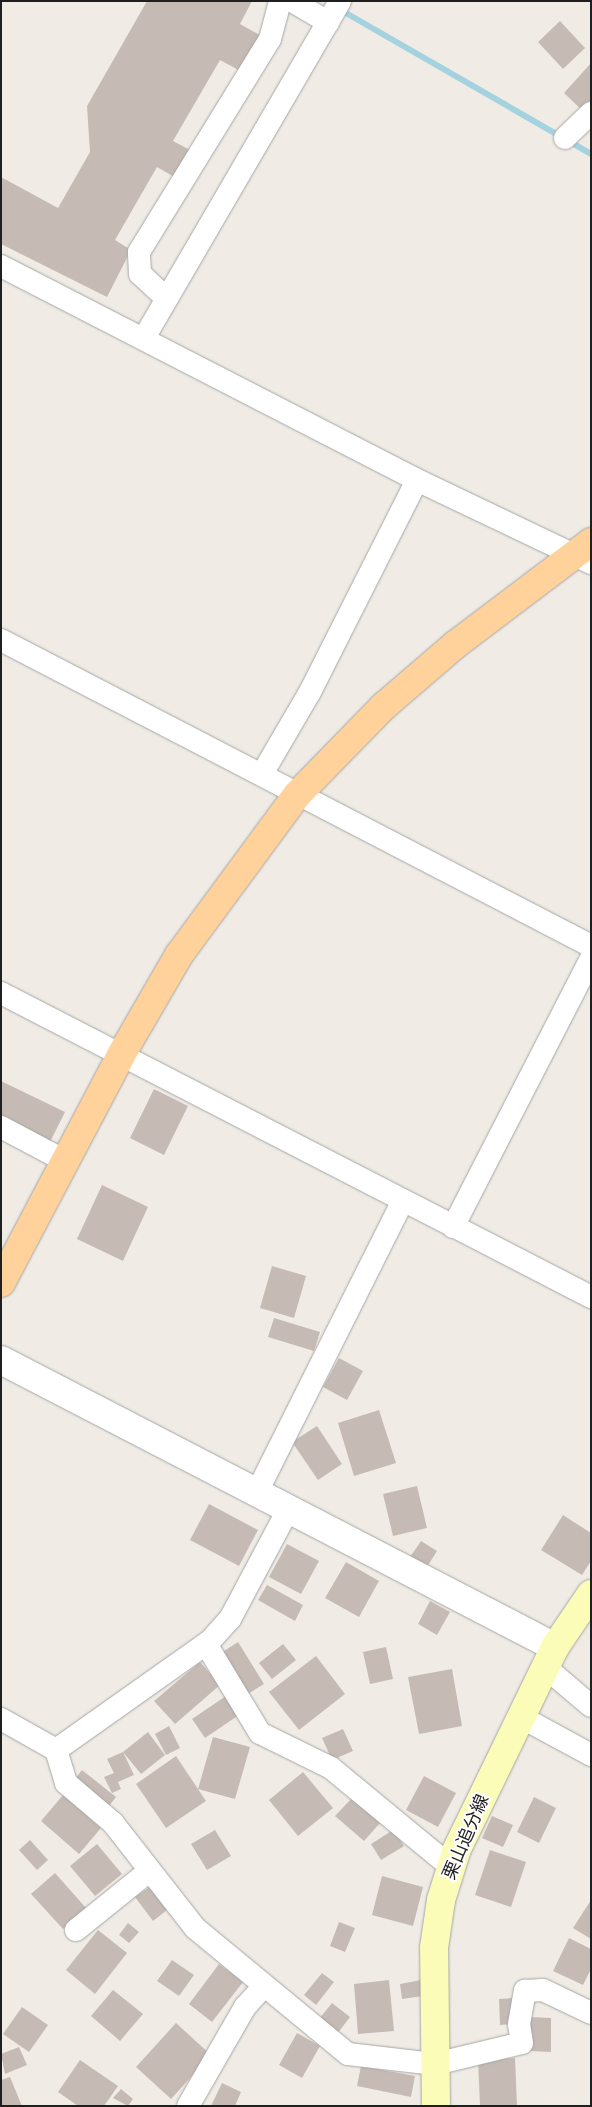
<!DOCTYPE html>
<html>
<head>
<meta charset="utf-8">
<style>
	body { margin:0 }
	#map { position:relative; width:592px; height:2107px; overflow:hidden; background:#f0ece5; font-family:Cabin,"Noto Sans JP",sans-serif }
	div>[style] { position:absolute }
	.stream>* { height:6px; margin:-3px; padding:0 3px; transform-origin:3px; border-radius:3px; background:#a4d3df }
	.building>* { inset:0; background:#c5bbb4 }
	.roads { filter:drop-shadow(0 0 1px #a6a6a6) drop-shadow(0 0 1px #a6a6a6) }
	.minor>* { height:22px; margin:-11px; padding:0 11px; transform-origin:11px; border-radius:11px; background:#fff }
	.tertiary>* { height:28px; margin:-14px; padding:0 14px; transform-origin:14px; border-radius:14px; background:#fff }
	.secondary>* { height:28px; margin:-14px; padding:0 14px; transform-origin:14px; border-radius:14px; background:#fafcb7 }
	.primary>* { height:28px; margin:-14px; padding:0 14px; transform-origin:14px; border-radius:14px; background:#ffd19b }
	span { translate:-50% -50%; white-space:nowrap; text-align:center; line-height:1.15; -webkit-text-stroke:4px #fff; paint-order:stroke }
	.street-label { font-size:18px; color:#1f1f1f }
	.frame { position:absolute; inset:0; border:2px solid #1f1f1f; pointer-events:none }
</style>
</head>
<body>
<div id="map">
	<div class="stream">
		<div style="left:339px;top:9px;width:291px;rotate:29.9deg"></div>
	</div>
	<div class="building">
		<div style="clip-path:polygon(147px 1px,252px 1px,240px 24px,265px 38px,244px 73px,220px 60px,173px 141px,192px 151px,176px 178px,157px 167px,115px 240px,131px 250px,107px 297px,1px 244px,1px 177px,58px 208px,90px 152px,87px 106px)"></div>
		<div style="clip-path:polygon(560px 21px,585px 48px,563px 69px,538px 42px)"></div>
		<div style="clip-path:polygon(591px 63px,591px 108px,586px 114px,564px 93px)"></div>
		<div style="clip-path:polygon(1px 1081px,65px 1112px,50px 1142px,1px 1118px)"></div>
		<div style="clip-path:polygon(154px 1089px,188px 1106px,164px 1155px,130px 1138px)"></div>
		<div style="clip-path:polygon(102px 1185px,148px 1207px,123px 1261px,77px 1239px)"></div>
		<div style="clip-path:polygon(272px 1266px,306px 1276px,294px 1318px,260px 1308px)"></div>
		<div style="clip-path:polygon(274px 1318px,320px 1332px,314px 1351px,268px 1337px)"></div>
		<div style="clip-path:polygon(339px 1358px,363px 1371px,347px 1400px,323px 1387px)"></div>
		<div style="clip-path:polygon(379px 1410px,396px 1463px,354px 1476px,338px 1423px)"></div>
		<div style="clip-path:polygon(317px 1426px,342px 1464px,318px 1480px,292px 1442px)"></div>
		<div style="clip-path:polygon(417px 1486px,427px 1528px,393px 1536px,383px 1494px)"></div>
		<div style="clip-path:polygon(209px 1504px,258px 1530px,239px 1566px,190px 1540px)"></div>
		<div style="clip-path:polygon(563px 1515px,591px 1533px,591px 1561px,582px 1575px,541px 1550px)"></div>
		<div style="clip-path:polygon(421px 1541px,437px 1551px,427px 1567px,410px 1557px)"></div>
		<div style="clip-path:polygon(287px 1544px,319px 1561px,301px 1594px,269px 1577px)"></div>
		<div style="clip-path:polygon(346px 1562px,379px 1581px,359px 1617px,325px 1598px)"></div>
		<div style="clip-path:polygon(267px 1585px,303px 1605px,295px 1621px,258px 1600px)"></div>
		<div style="clip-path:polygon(430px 1601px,450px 1612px,437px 1635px,418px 1624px)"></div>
		<div style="clip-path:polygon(238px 1642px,264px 1684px,246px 1695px,221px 1653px)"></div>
		<div style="clip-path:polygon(283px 1644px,296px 1660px,272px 1679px,259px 1663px)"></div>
		<div style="clip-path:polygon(386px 1647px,393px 1679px,370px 1684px,363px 1652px)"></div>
		<div style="clip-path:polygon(316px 1656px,345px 1694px,299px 1730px,269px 1692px)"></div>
		<div style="clip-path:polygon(200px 1662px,220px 1685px,175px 1724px,154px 1701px)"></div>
		<div style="clip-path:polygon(452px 1669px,462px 1726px,419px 1734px,408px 1677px)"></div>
		<div style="clip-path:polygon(226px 1696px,239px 1715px,205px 1738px,192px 1719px)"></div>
		<div style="clip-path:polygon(169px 1726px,180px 1748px,166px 1755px,155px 1734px)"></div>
		<div style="clip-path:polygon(343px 1729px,353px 1751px,332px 1760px,322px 1738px)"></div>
		<div style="clip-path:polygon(148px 1732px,165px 1755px,141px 1774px,123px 1752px)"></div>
		<div style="clip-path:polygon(213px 1737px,250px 1747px,235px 1799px,198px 1789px)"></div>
		<div style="clip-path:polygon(123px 1752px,134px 1775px,118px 1782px,121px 1789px,112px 1793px,104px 1777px,114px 1773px,107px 1759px)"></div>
		<div style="clip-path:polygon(176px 1756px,206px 1801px,166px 1828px,136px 1784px)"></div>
		<div style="clip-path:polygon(82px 1770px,116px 1797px,109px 1806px,75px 1779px)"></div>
		<div style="clip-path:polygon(303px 1772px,333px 1808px,298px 1836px,269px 1800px)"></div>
		<div style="clip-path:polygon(424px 1776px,456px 1793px,438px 1827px,406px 1810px)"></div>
		<div style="clip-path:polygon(63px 1795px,101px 1828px,79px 1854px,41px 1821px)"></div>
		<div style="clip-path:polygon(534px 1797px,556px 1808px,539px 1843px,517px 1832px)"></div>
		<div style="clip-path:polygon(352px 1798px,380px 1823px,364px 1841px,335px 1816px)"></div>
		<div style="clip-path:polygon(492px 1816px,513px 1825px,503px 1847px,482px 1838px)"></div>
		<div style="clip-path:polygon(215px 1830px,231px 1856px,207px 1870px,191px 1844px)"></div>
		<div style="clip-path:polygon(393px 1830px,404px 1846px,381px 1860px,371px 1844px)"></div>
		<div style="clip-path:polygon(30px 1840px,48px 1860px,37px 1870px,19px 1850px)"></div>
		<div style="clip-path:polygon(97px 1844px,122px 1874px,95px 1896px,70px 1866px)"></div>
		<div style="clip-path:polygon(490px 1850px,526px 1862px,511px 1907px,475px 1895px)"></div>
		<div style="clip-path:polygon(55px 1873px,86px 1908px,63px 1929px,31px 1894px)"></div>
		<div style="clip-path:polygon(382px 1876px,423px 1887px,413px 1926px,372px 1915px)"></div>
		<div style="clip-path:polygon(150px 1887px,167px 1910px,153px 1921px,135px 1897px)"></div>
		<div style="clip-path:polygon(591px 1900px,591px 1939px,573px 1928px)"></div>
		<div style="clip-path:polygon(339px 1922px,355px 1928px,345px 1952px,330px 1946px)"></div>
		<div style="clip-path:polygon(128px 1923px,139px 1932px,129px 1943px,119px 1935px)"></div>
		<div style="clip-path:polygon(98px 1930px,127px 1953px,95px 1994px,66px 1970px)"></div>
		<div style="clip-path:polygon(569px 1938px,591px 1949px,591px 1969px,583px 1985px,553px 1971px)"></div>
		<div style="clip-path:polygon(172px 1960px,194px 1975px,179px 1996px,157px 1981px)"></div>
		<div style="clip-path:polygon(219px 1964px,243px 1982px,212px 2022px,189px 2004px)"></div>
		<div style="clip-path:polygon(322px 1973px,334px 1982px,316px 2005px,304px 1995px)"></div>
		<div style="clip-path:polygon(389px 1980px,394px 2031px,358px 2034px,354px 1984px)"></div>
		<div style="clip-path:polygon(421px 1980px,423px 1996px,402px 1999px,400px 1984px)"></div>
		<div style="clip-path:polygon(113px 1990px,143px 2014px,120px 2041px,91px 2016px)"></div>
		<div style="clip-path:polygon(512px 1998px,514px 2024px,500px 2025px,499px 1999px)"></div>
		<div style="clip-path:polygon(332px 2003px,350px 2017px,337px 2034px,319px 2019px)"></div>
		<div style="clip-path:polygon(22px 2007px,48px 2025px,29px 2052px,3px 2034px)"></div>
		<div style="clip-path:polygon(529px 2017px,551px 2018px,551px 2052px,529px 2051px)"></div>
		<div style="clip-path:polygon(176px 2023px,211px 2055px,171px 2099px,136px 2067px)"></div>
		<div style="clip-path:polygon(297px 2033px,320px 2046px,302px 2078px,279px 2065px)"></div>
		<div style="clip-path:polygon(19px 2047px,27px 2065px,5px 2074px,1px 2054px)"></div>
		<div style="clip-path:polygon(515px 2058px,517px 2106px,480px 2106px,478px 2060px)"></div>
		<div style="clip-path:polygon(80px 2060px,118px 2086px,104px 2106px,78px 2106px,58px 2092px)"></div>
		<div style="clip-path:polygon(361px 2066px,415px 2076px,411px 2097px,357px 2086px)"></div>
		<div style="clip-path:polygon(10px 2077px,22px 2106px,1px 2106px,1px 2080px)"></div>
		<div style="clip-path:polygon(222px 2083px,241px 2092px,235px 2106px,211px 2106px)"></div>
		<div style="clip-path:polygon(121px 2089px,133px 2099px,128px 2106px,113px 2098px)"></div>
	</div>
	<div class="roads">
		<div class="minor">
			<div style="left:292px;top:1px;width:42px;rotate:30.3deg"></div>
			<div style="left:565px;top:138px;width:36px;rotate:-44deg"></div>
			<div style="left:1px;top:266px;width:468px;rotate:27.2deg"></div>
			<div style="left:417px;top:480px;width:193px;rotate:25.5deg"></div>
			<div style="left:166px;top:298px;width:35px;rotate:-137deg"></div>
			<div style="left:140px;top:274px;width:22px;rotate:-93deg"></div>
			<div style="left:139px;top:252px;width:250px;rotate:-58.4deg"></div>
			<div style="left:270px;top:39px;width:39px;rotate:-75deg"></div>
			<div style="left:144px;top:338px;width:390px;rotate:-59.8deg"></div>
			<div style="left:1px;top:640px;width:665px;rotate:27.41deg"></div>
			<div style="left:262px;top:774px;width:95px;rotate:-59.7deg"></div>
			<div style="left:310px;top:692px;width:237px;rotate:-63.2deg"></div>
			<div style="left:1px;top:993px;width:664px;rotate:27.26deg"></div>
			<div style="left:1px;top:1127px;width:72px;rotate:28deg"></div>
			<div style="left:453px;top:1227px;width:301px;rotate:-62.8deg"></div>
			<div style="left:256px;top:1494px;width:328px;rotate:-63.4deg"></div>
			<div style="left:206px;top:1644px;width:104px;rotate:58.8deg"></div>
			<div style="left:260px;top:1733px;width:79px;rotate:26.2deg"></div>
			<div style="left:331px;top:1768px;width:156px;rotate:39.5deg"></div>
			<div style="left:545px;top:1667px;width:60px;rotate:40.3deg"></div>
			<div style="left:521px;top:1717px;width:80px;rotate:28.5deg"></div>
			<div style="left:1px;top:1719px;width:63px;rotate:29.4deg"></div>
			<div style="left:56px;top:1750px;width:34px;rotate:73deg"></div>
			<div style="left:66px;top:1783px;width:62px;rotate:40.4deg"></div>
			<div style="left:113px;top:1823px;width:133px;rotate:52deg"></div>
			<div style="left:195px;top:1928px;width:198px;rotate:39.5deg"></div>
			<div style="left:348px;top:2054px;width:88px;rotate:6.6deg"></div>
			<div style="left:435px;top:2064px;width:89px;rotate:-13.6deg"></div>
			<div style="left:522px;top:2043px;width:19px;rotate:-99deg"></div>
			<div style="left:519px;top:2024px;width:34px;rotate:-80deg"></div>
			<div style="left:525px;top:1991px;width:18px;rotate:-3deg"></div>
			<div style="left:543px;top:1990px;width:53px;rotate:25.6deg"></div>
			<div style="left:56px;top:1750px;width:189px;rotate:-35.3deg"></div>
			<div style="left:210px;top:1641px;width:30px;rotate:-48deg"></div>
			<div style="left:230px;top:1619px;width:123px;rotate:-62deg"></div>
			<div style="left:76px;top:1930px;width:92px;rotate:-38.9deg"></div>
			<div style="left:188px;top:2106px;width:114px;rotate:-60.1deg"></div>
			<div style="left:245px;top:2007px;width:28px;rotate:-48deg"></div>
		</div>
		<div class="tertiary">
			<div style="left:1px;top:1360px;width:624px;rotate:27.39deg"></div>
		</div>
		<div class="secondary">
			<div style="left:436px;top:2106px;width:158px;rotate:-90.7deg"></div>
			<div style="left:434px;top:1948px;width:49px;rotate:-81.7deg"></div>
			<div style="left:441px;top:1900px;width:53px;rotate:-72.6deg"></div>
			<div style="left:457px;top:1849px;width:225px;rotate:-64.1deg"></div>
			<div style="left:555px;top:1647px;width:64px;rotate:-55.8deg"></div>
		</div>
		<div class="primary">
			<div style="left:1px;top:1283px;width:258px;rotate:-62.2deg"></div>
			<div style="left:121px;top:1055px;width:116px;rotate:-59.9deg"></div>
			<div style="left:179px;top:955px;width:199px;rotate:-53.6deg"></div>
			<div style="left:297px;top:795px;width:124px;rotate:-45.7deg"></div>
			<div style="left:384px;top:706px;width:94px;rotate:-40.7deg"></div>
			<div style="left:455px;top:645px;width:171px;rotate:-37.1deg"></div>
		</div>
	</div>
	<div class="street-label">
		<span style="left:466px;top:1837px;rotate:-67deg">栗山追分線</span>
	</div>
	<div class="frame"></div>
</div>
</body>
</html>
